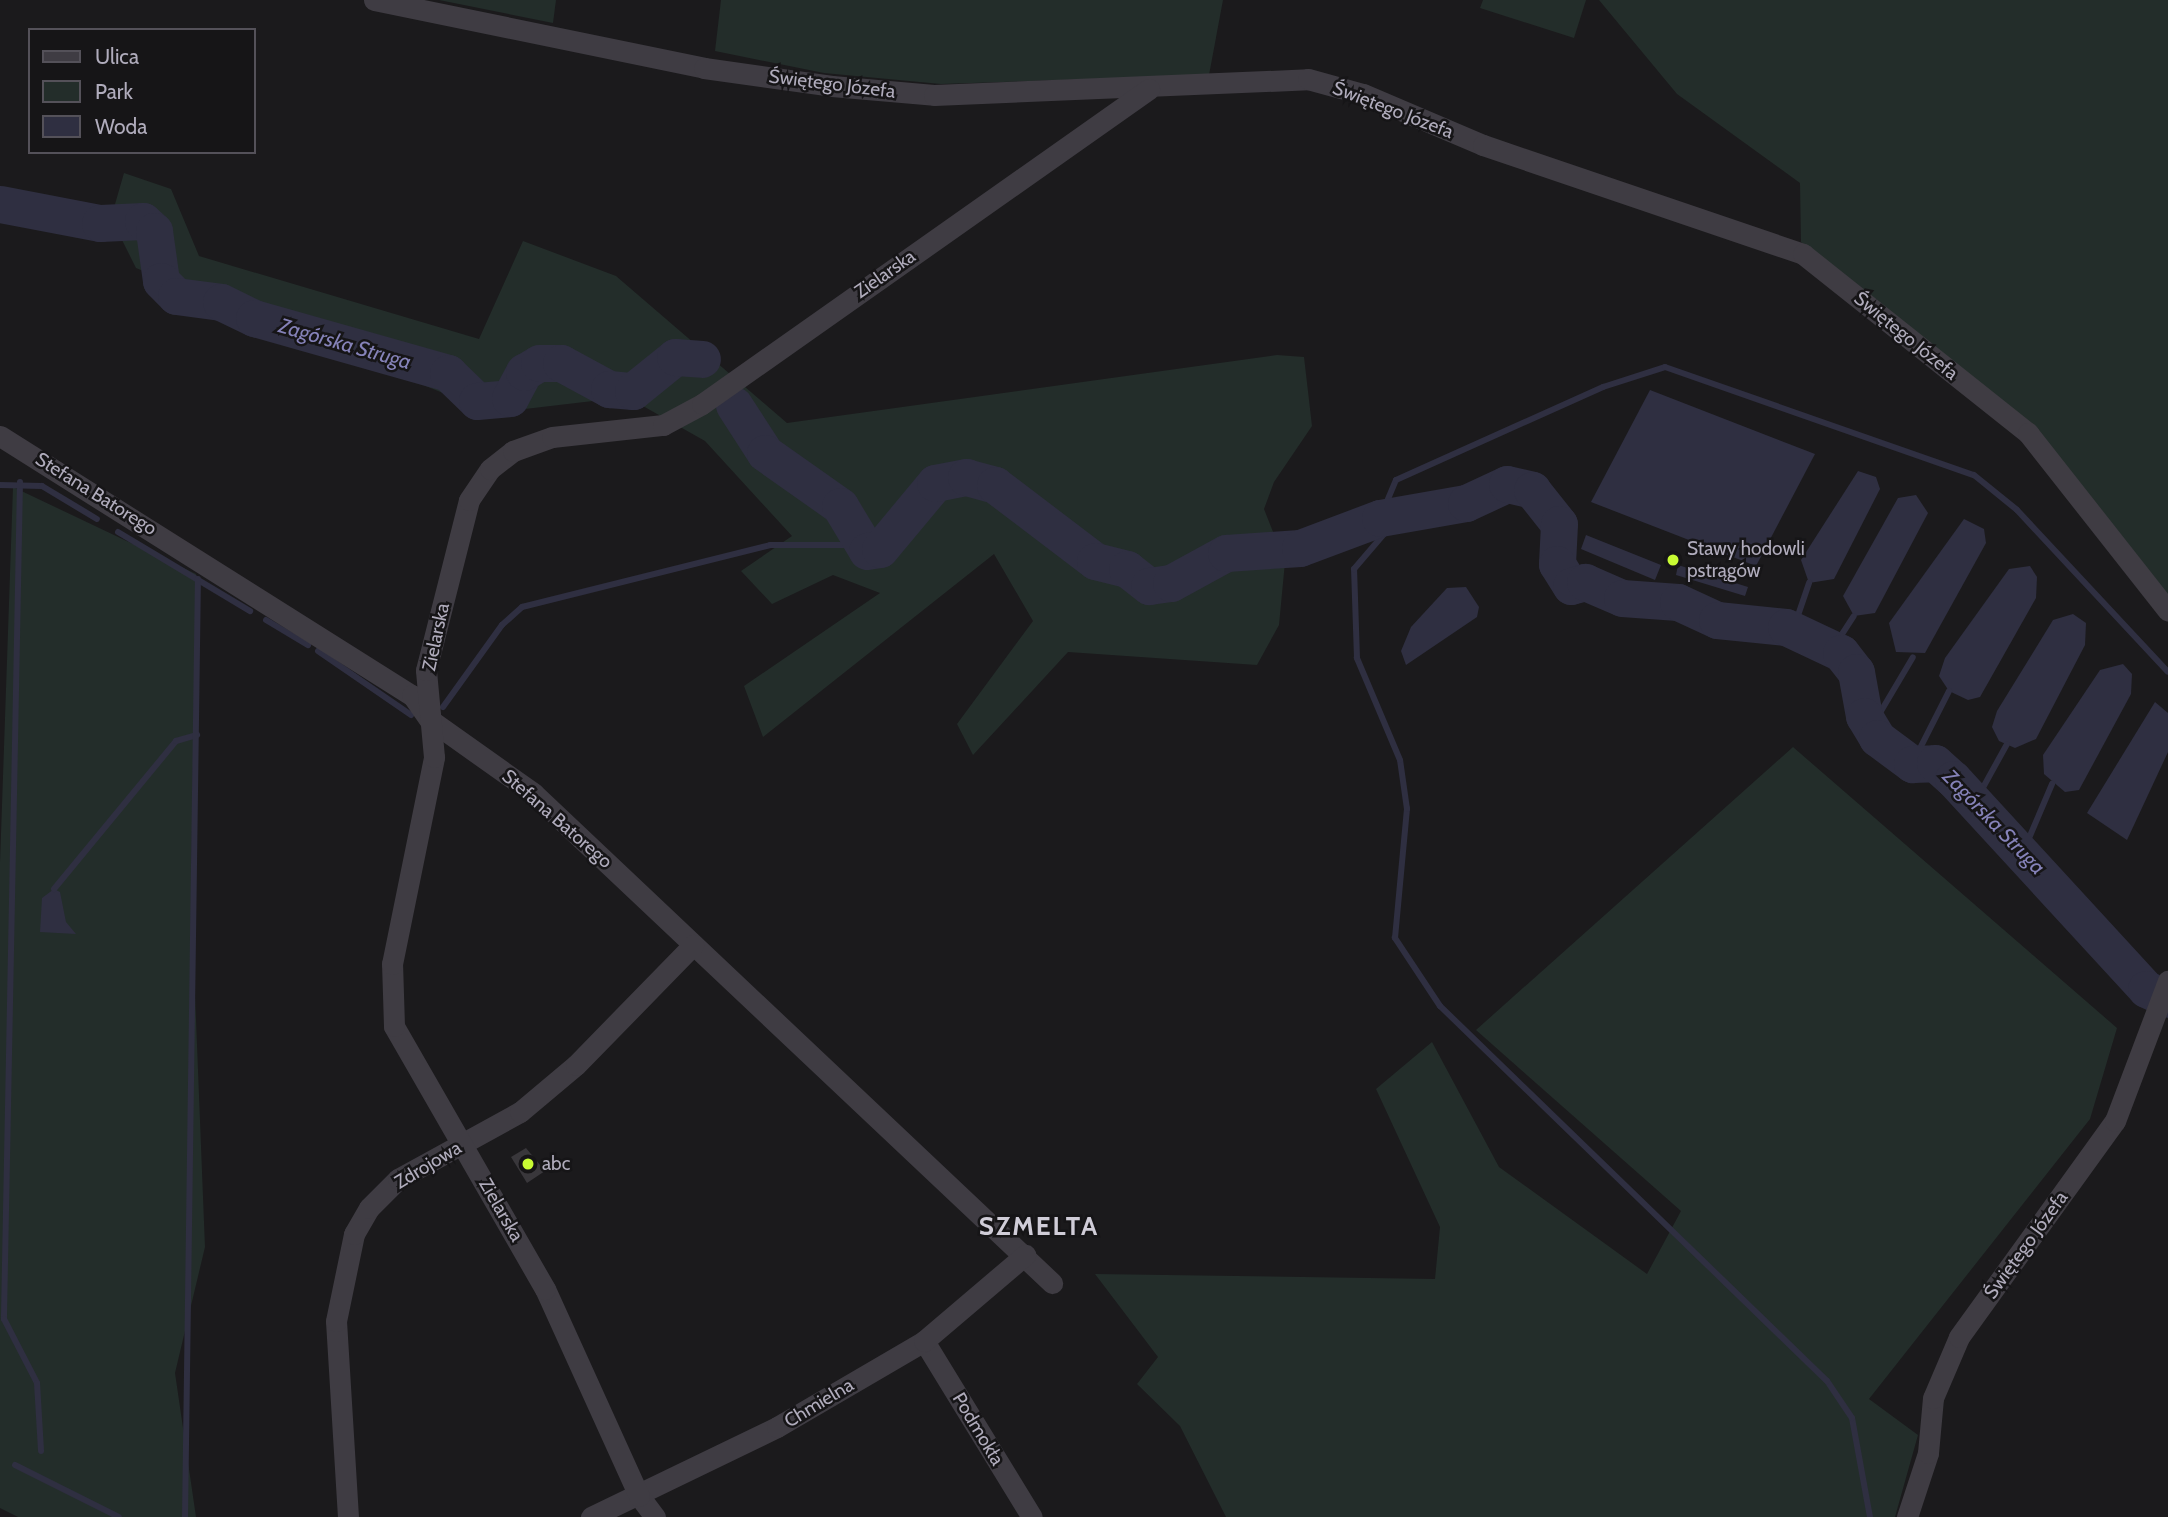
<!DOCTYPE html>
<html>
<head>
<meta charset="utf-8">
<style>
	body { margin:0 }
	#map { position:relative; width:2168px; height:1517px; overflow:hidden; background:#1b1a1c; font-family:Cabin,sans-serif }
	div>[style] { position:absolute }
	.green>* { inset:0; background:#232d2a }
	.water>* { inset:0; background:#2f2f41 }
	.stream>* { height:6px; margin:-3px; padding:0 3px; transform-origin:3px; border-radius:3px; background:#2f2f41 }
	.river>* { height:37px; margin:-18.5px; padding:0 18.5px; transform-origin:18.5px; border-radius:18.5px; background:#2f2f41 }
	.building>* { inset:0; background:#39373b }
	.minor>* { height:21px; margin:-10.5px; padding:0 10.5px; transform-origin:10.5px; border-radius:10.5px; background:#3f3c43 }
	.dots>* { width:19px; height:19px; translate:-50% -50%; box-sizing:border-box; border:4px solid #161517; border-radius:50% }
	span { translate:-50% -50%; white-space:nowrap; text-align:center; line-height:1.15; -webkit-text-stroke:5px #161517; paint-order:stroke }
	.street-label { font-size:19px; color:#b0acbc }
	.poi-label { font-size:19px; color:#b0acbc }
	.left { translate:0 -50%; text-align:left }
	.water-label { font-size:21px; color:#8582b8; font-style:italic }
	.district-label { font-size:26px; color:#d0cdd8; font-weight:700; letter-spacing:2px }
	.legend { position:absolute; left:28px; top:28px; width:228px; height:126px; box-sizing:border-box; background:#161517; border:2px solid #545159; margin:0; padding:9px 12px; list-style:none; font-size:21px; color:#b0acbc }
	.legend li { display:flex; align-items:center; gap:14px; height:35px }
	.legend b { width:35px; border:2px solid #545159 }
</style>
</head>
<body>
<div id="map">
	<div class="green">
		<div style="clip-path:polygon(439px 0,556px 0,553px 23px)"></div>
		<div style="clip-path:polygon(721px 0,1223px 0,1209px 75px,941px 84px,824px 73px,715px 51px)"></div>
		<div style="clip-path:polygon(1483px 0,1586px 0,1574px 38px,1480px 8px)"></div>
		<div style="clip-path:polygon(1599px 0,2168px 0,2168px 606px,2035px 432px,1801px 242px,1800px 183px,1677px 94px)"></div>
		<div style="clip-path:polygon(124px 173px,171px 189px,199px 256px,479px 339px,523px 241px,616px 276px,787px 423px,1277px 355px,1304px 357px,1312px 426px,1274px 482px,1264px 509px,1285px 562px,1279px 625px,1257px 665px,1068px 652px,973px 755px,957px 724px,1033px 621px,994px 554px,763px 737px,744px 686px,880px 593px,833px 575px,772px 604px,741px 571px,792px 536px,705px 441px,627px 397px,492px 413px,136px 268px,111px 218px)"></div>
		<div style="clip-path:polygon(13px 487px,196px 574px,191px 893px,205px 1247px,175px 1373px,196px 1517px,18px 1517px,0 1508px,0 863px)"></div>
		<div style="clip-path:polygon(1793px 747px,2117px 1028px,2090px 1119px,1869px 1399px,1918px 1435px,1895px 1517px,1226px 1517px,1180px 1426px,1137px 1384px,1158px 1357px,1095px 1274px,1435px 1279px,1440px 1227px,1376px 1089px,1432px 1042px,1499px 1167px,1647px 1274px,1681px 1211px,1476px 1030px)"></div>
	</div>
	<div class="water">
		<div style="clip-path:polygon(1650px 390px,1815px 454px,1756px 566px,1591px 502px)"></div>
		<div style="clip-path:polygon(1858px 471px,1876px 477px,1880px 489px,1834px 579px,1809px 583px,1801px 560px)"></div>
		<div style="clip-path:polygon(1916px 495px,1928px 513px,1875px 613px,1854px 616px,1843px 596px,1898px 498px)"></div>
		<div style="clip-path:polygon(1964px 519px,1984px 529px,1986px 543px,1925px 653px,1896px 652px,1889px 623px)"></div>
		<div style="clip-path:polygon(1586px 535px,1661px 565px,1655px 580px,1581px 549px)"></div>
		<div style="clip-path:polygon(1678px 565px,1748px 587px,1745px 596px,1676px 575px)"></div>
		<div style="clip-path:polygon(2030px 566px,2037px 577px,2036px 598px,1980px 697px,1968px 700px,1949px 691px,1939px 676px,1945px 658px,2009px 569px)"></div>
		<div style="clip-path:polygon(1466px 587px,1479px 607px,1477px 617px,1406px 665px,1401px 651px,1411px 627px,1447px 588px)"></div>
		<div style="clip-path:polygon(2073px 614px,2086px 623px,2085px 645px,2036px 739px,2015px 748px,1999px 741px,1992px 727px,1997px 711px,2053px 620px)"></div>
		<div style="clip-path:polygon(2123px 664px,2132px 674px,2131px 694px,2079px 790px,2065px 792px,2044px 774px,2043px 755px,2100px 670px)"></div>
		<div style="clip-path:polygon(2155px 702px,2168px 713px,2168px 752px,2127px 840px,2087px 813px)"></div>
		<div style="clip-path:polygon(54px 889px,60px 892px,66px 922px,76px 934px,40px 932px,42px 898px)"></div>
	</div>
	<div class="stream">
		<div style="left:20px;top:482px;width:837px;rotate:91.1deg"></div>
		<div style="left:4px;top:1319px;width:72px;rotate:62.7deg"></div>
		<div style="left:37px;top:1383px;width:68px;rotate:86.6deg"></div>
		<div style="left:0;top:485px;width:42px;rotate:1.4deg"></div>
		<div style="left:42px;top:486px;width:64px;rotate:31deg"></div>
		<div style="left:118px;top:532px;width:154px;rotate:30.9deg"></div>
		<div style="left:266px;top:620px;width:49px;rotate:30.8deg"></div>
		<div style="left:1793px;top:630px;width:50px;rotate:-71.2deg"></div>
		<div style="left:1833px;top:648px;width:38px;rotate:-57deg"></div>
		<div style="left:318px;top:651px;width:113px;rotate:34.5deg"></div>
		<div style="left:443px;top:707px;width:101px;rotate:-54.3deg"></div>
		<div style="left:502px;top:625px;width:27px;rotate:-42deg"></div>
		<div style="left:522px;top:607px;width:256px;rotate:-14deg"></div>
		<div style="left:770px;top:545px;width:89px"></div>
		<div style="left:1871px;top:728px;width:82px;rotate:-59.4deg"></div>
		<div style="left:1912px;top:764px;width:82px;rotate:-63.1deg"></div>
		<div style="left:1975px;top:802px;width:66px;rotate:-61.1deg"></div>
		<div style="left:2024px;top:850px;width:72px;rotate:-67deg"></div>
		<div style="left:54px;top:889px;width:192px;rotate:-50.5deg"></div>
		<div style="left:176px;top:741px;width:22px;rotate:-16deg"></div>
		<div style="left:15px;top:1465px;width:116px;rotate:26.6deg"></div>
		<div style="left:185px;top:1517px;width:938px;rotate:-89.21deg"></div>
		<div style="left:1870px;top:1517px;width:101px;rotate:-100.3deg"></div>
		<div style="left:1852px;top:1418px;width:45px;rotate:-124deg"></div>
		<div style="left:1827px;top:1381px;width:539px;rotate:-135.9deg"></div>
		<div style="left:1440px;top:1006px;width:82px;rotate:-123.5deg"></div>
		<div style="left:1395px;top:938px;width:130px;rotate:-84.7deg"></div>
		<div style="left:1407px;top:809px;width:49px;rotate:-98.1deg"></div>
		<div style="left:1400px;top:760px;width:111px;rotate:-112.9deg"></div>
		<div style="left:1357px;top:658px;width:89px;rotate:-91.9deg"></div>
		<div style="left:1354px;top:569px;width:46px;rotate:-49.4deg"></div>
		<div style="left:1384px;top:534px;width:16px;rotate:-104deg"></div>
		<div style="left:1380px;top:518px;width:41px;rotate:-67.2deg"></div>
		<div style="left:1396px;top:480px;width:227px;rotate:-24.2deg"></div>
		<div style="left:1603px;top:387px;width:65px;rotate:-17.9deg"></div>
		<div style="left:1665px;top:367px;width:327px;rotate:19.3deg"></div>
		<div style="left:1974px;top:475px;width:55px;rotate:39.1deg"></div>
		<div style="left:2017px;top:510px;width:221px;rotate:47deg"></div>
	</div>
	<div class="river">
		<div style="left:0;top:204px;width:102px;rotate:10.8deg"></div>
		<div style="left:100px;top:223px;width:43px;rotate:-2.7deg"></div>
		<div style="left:143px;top:221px;width:15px;rotate:42deg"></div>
		<div style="left:154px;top:231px;width:50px;rotate:82deg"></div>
		<div style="left:161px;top:281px;width:21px;rotate:45deg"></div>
		<div style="left:176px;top:296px;width:45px;rotate:7.6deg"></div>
		<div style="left:221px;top:302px;width:37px;rotate:26deg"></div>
		<div style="left:254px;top:318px;width:202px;rotate:15.8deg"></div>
		<div style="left:448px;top:373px;width:40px;rotate:44deg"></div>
		<div style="left:477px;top:401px;width:33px;rotate:-5deg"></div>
		<div style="left:510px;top:398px;width:30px;rotate:-62deg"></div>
		<div style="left:524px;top:372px;width:17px;rotate:-31deg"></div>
		<div style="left:539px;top:363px;width:22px"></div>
		<div style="left:561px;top:363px;width:55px;rotate:28.4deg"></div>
		<div style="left:609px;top:389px;width:24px;rotate:5deg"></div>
		<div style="left:633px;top:391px;width:54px;rotate:-39deg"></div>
		<div style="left:675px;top:357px;width:27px;rotate:4deg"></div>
		<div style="left:734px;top:405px;width:57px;rotate:57.1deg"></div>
		<div style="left:765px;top:453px;width:92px;rotate:35.2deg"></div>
		<div style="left:840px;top:506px;width:52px;rotate:59deg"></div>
		<div style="left:867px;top:551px;width:13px;rotate:-9deg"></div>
		<div style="left:880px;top:549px;width:86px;rotate:-50.2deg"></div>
		<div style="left:935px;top:483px;width:32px;rotate:-11deg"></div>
		<div style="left:966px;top:477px;width:30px;rotate:15deg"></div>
		<div style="left:995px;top:485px;width:126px;rotate:37.2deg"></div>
		<div style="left:1095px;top:561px;width:33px;rotate:14deg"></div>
		<div style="left:1127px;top:569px;width:28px;rotate:38deg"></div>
		<div style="left:1149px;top:586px;width:22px;rotate:-8deg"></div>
		<div style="left:1171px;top:583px;width:63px;rotate:-28.6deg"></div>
		<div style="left:1226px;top:553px;width:74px;rotate:-3.9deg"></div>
		<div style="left:1300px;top:548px;width:85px;rotate:-20.6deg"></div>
		<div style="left:1380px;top:518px;width:87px;rotate:-9.9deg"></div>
		<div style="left:1466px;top:503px;width:45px;rotate:-24.9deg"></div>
		<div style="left:1507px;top:484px;width:26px;rotate:13deg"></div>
		<div style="left:1532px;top:490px;width:43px;rotate:51.5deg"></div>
		<div style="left:1559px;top:524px;width:40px;rotate:92.9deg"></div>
		<div style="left:1557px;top:564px;width:26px;rotate:58deg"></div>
		<div style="left:1571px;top:586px;width:15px;rotate:-16deg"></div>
		<div style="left:1585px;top:582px;width:40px;rotate:23.4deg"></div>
		<div style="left:1622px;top:598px;width:56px;rotate:4.1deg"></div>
		<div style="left:1678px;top:602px;width:43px;rotate:24.8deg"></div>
		<div style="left:1717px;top:620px;width:69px;rotate:5.8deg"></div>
		<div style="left:1786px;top:627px;width:61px;rotate:25.3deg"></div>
		<div style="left:1841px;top:653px;width:24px;rotate:52deg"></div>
		<div style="left:1856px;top:672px;width:45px;rotate:79.7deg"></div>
		<div style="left:1864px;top:716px;width:26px;rotate:59deg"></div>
		<div style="left:1877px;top:738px;width:44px;rotate:36.6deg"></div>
		<div style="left:1912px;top:764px;width:23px;rotate:-2deg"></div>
		<div style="left:1935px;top:763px;width:24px;rotate:42deg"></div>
		<div style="left:1953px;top:779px;width:285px;rotate:47.4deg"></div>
		<div style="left:2146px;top:989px;width:24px;rotate:24deg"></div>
	</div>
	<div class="building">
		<div style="clip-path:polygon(526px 1148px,545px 1171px,527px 1183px,511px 1157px)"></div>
	</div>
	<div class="minor">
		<div style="left:374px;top:0;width:337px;rotate:11.6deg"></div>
		<div style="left:704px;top:68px;width:129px;rotate:8deg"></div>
		<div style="left:832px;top:86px;width:102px;rotate:5deg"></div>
		<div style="left:934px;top:95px;width:374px;rotate:-2.4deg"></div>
		<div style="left:1308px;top:79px;width:57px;rotate:15.3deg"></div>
		<div style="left:1363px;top:94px;width:130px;rotate:23deg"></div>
		<div style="left:1483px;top:145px;width:338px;rotate:18.8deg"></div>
		<div style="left:1803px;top:254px;width:288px;rotate:38.5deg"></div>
		<div style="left:2028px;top:433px;width:226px;rotate:51.8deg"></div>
		<div style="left:0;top:436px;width:487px;rotate:32.2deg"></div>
		<div style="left:412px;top:695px;width:29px;rotate:55deg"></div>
		<div style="left:429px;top:719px;width:128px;rotate:35.4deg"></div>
		<div style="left:533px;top:793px;width:714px;rotate:43.35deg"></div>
		<div style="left:924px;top:1341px;width:206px;rotate:58.5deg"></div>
		<div style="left:348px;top:1517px;width:196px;rotate:-93.5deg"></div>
		<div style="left:336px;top:1321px;width:89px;rotate:-78.3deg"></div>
		<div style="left:354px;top:1234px;width:30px;rotate:-60deg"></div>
		<div style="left:369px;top:1208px;width:41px;rotate:-45deg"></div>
		<div style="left:398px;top:1179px;width:139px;rotate:-28.8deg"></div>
		<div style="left:520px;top:1112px;width:73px;rotate:-40deg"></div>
		<div style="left:576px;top:1065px;width:168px;rotate:-45.7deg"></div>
		<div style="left:591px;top:1517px;width:207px;rotate:-25.8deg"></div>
		<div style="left:777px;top:1427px;width:170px;rotate:-30.3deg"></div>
		<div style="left:924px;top:1341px;width:133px;rotate:-40.4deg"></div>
		<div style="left:655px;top:1517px;width:26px;rotate:-127deg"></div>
		<div style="left:639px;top:1496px;width:227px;rotate:-114.4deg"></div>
		<div style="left:545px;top:1289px;width:303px;rotate:-119.9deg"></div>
		<div style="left:394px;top:1026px;width:62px;rotate:-91.8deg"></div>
		<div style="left:392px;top:964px;width:211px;rotate:-78.5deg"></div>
		<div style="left:434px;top:757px;width:87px;rotate:-95.3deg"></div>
		<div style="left:426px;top:670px;width:175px;rotate:-75.8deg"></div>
		<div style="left:469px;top:500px;width:37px;rotate:-56deg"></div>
		<div style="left:490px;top:469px;width:29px;rotate:-38deg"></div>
		<div style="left:513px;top:451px;width:41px;rotate:-19.7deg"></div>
		<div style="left:552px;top:437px;width:112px;rotate:-6.2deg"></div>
		<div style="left:663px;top:425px;width:44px;rotate:-28.3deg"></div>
		<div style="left:702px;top:404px;width:547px;rotate:-35.17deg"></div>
		<div style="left:1907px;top:1517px;width:67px;rotate:-71.8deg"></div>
		<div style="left:1928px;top:1453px;width:55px;rotate:-84.8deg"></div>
		<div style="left:1933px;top:1398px;width:66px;rotate:-66.9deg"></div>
		<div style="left:1959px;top:1337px;width:266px;rotate:-54.2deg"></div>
		<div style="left:2115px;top:1121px;width:150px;rotate:-69.3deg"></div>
	</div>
	<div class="dots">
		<div style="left:1673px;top:560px;background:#c8fb33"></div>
		<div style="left:528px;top:1164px;background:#c8fb33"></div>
	</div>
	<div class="street-label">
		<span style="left:832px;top:84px;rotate:7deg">Świętego Józefa</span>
		<span style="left:1393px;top:110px;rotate:21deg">Świętego Józefa</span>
		<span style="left:885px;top:274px;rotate:-35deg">Zielarska</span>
		<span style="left:1906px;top:336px;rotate:39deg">Świętego Józefa</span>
		<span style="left:96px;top:494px;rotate:32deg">Stefana Batorego</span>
		<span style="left:436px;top:637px;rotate:-78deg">Zielarska</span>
		<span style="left:557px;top:819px;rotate:41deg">Stefana Batorego</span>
		<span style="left:428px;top:1165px;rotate:-31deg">Zdrojowa</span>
		<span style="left:501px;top:1210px;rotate:60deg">Zielarska</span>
		<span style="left:2026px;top:1245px;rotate:-54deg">Świętego Józefa</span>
		<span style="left:819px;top:1403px;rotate:-31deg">Chmielna</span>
		<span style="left:978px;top:1429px;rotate:59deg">Podmokła</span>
	</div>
	<div class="poi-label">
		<span class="left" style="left:1687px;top:560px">Stawy hodowli<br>pstrągów</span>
		<span class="left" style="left:542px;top:1164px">abc</span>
	</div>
	<div class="water-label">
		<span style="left:345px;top:344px;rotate:16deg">Zagórska Struga</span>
		<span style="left:1994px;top:822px;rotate:46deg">Zagórska Struga</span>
	</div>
	<div class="district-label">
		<span style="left:1039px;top:1227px">SZMELTA</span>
	</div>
	<ul class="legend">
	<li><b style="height:9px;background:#3f3c43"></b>Ulica</li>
	<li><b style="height:19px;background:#232d2a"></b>Park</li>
	<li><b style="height:19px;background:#2f2f41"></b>Woda</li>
	</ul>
</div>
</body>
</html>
